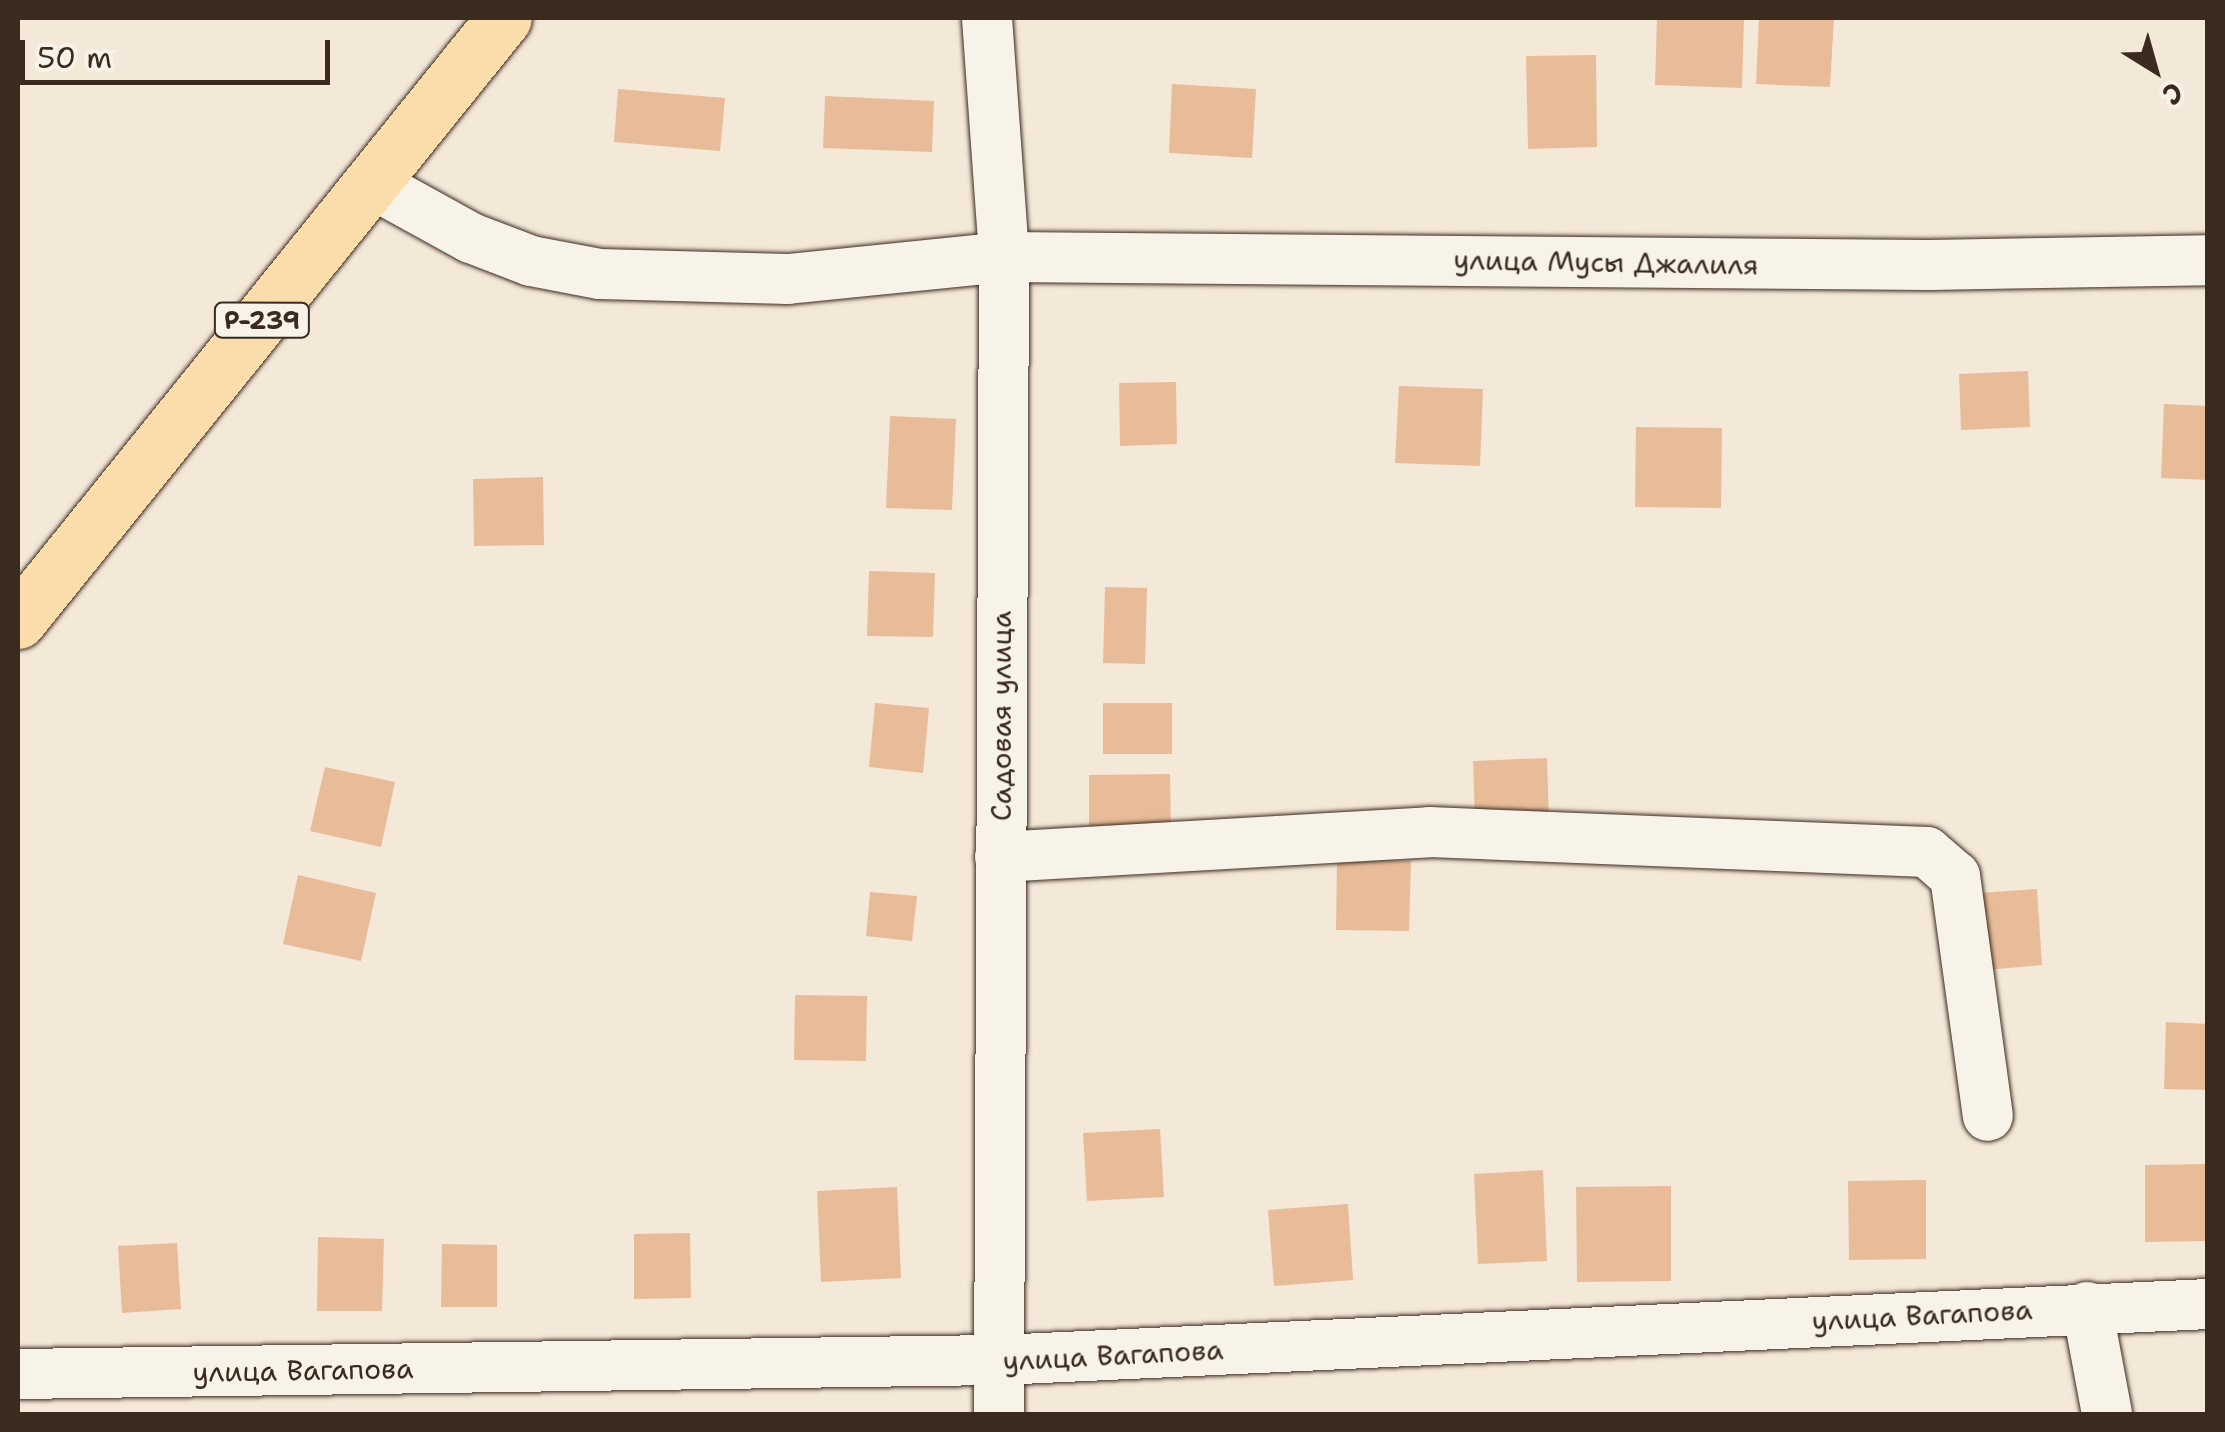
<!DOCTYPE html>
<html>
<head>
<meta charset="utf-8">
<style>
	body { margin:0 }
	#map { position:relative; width:2225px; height:1432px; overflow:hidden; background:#f4e8d8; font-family:"Shantell Sans",sans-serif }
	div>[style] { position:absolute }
	.building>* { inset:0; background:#e9bc99 }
	.roads { filter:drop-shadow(0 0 2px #3b2a1e) drop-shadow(0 0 2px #3b2a1e) }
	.minor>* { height:50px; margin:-25px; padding:0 25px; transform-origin:25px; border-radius:25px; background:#f7f3e8 }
	.highway>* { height:55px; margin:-27.5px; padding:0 27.5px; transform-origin:27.5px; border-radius:27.5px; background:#faddab }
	span { translate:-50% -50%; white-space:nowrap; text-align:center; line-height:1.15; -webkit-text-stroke:9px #f7f3e8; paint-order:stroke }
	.shield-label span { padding:2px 8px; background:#f7f3e8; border:2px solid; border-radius:8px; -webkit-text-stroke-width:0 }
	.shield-label { font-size:25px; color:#3b2a1e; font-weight:700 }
	.street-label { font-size:28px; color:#3b2a1e }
	.frame { position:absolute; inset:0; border:20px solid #3b2a1e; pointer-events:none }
	.north { position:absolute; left:2105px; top:20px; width:100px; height:100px; -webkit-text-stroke:8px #f7f3e8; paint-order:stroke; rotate:143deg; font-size:28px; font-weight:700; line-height:40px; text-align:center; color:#3b2a1e }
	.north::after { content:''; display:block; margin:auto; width:35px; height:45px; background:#3b2a1e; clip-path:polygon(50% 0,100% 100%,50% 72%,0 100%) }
	.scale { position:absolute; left:20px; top:40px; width:310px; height:45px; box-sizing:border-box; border:5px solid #3b2a1e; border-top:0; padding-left:12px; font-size:30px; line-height:35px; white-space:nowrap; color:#3b2a1e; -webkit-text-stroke:8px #f7f3e8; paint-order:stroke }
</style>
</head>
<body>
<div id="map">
	<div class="building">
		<div style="clip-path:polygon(1657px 18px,1744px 18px,1742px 88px,1655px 85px)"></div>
		<div style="clip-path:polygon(1759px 18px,1834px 18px,1830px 87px,1756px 84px)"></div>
		<div style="clip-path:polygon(1596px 55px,1597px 147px,1528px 149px,1526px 56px)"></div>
		<div style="clip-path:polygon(1172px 84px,1256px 89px,1252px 158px,1169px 153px)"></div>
		<div style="clip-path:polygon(618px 89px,725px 98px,720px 151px,614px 142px)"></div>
		<div style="clip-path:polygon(825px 96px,934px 101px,932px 152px,823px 148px)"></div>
		<div style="clip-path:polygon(2028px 371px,2030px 427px,1961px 430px,1959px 374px)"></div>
		<div style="clip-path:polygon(1176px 382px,1177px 444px,1120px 446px,1119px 383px)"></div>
		<div style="clip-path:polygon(1399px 386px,1483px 389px,1480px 466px,1395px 463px)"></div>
		<div style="clip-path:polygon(2164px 404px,2208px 406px,2208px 480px,2161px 478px)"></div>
		<div style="clip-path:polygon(890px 416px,956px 419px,952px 510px,886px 508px)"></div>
		<div style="clip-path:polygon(1636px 427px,1722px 428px,1721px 508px,1635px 507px)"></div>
		<div style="clip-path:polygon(543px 477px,544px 545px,474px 546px,473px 479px)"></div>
		<div style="clip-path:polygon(869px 571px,935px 573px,933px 637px,867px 636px)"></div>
		<div style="clip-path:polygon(1105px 587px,1147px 588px,1145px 664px,1103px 663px)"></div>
		<div style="clip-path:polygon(875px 703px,929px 708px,923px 773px,869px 767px)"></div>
		<div style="clip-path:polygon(1103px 703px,1172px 703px,1172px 754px,1103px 754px)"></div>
		<div style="clip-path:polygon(1547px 758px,1549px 819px,1475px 821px,1473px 761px)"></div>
		<div style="clip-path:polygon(325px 767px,395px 782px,381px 847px,310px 831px)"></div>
		<div style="clip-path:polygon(1170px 774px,1171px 831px,1089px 833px,1089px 775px)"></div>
		<div style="clip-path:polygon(1337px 859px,1411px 861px,1409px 931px,1336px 930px)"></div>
		<div style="clip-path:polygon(298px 875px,376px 893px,361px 961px,283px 944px)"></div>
		<div style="clip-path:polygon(2037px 889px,2042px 965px,1985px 970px,1979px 893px)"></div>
		<div style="clip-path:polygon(870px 892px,917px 896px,912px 941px,866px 936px)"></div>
		<div style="clip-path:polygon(795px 995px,867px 996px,866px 1061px,794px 1060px)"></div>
		<div style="clip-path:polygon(2166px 1022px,2208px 1024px,2208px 1090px,2164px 1089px)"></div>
		<div style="clip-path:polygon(1160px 1129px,1164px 1197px,1087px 1201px,1083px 1133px)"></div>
		<div style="clip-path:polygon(2208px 1164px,2208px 1241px,2145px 1242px,2145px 1165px)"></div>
		<div style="clip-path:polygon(1543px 1170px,1547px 1261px,1478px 1264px,1474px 1174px)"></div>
		<div style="clip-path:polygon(1926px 1180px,1926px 1259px,1849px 1260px,1848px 1181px)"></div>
		<div style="clip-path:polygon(1671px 1186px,1671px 1281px,1577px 1282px,1576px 1187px)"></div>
		<div style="clip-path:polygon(897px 1187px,901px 1278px,821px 1282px,817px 1191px)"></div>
		<div style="clip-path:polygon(1348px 1204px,1353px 1280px,1274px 1286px,1268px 1210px)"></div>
		<div style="clip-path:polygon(690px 1233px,691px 1298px,634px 1299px,634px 1234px)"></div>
		<div style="clip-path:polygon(318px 1237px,384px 1239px,382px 1311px,317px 1311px)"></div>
		<div style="clip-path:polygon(177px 1243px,181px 1309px,122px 1313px,118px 1246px)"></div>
		<div style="clip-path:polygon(442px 1244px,497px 1245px,497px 1307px,441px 1307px)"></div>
	</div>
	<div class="roads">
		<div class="minor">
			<div style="left:987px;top:18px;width:240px;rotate:85.9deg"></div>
			<div style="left:1004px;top:257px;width:1157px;rotate:90.25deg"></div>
			<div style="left:373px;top:184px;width:112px;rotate:28.9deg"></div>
			<div style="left:471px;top:238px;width:64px;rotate:21deg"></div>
			<div style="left:531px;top:261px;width:69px;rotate:10.8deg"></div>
			<div style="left:599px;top:274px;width:189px;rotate:1.5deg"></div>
			<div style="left:788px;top:279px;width:217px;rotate:-5.8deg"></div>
			<div style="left:1004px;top:257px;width:925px;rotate:0.5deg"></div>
			<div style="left:1929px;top:265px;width:279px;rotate:-1deg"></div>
			<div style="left:1000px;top:857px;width:430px;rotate:-3.3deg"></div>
			<div style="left:1429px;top:832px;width:498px;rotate:2.3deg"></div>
			<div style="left:1927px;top:852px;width:37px;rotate:41deg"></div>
			<div style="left:1955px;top:876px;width:242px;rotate:82.2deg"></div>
			<div style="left:2087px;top:1307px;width:109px;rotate:79.4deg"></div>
			<div style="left:18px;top:1374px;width:981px;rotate:-0.82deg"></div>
			<div style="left:999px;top:1360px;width:1210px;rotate:-2.65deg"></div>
		</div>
		<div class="highway">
			<div style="left:18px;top:621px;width:774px;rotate:-51.13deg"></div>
		</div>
	</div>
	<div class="shield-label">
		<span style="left:262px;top:320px">Р-239</span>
	</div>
	<div class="street-label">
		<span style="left:1606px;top:262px;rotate:1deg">улица Мусы Джалиля</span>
		<span style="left:1001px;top:716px;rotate:-90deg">Садовая улица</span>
		<span style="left:1922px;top:1315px;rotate:-3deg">улица Вагапова</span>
		<span style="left:1113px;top:1355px;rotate:-3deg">улица Вагапова</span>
		<span style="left:303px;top:1370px;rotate:-1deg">улица Вагапова</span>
	</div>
	<div class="frame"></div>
	<div class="north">С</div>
	<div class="scale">50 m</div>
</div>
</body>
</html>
